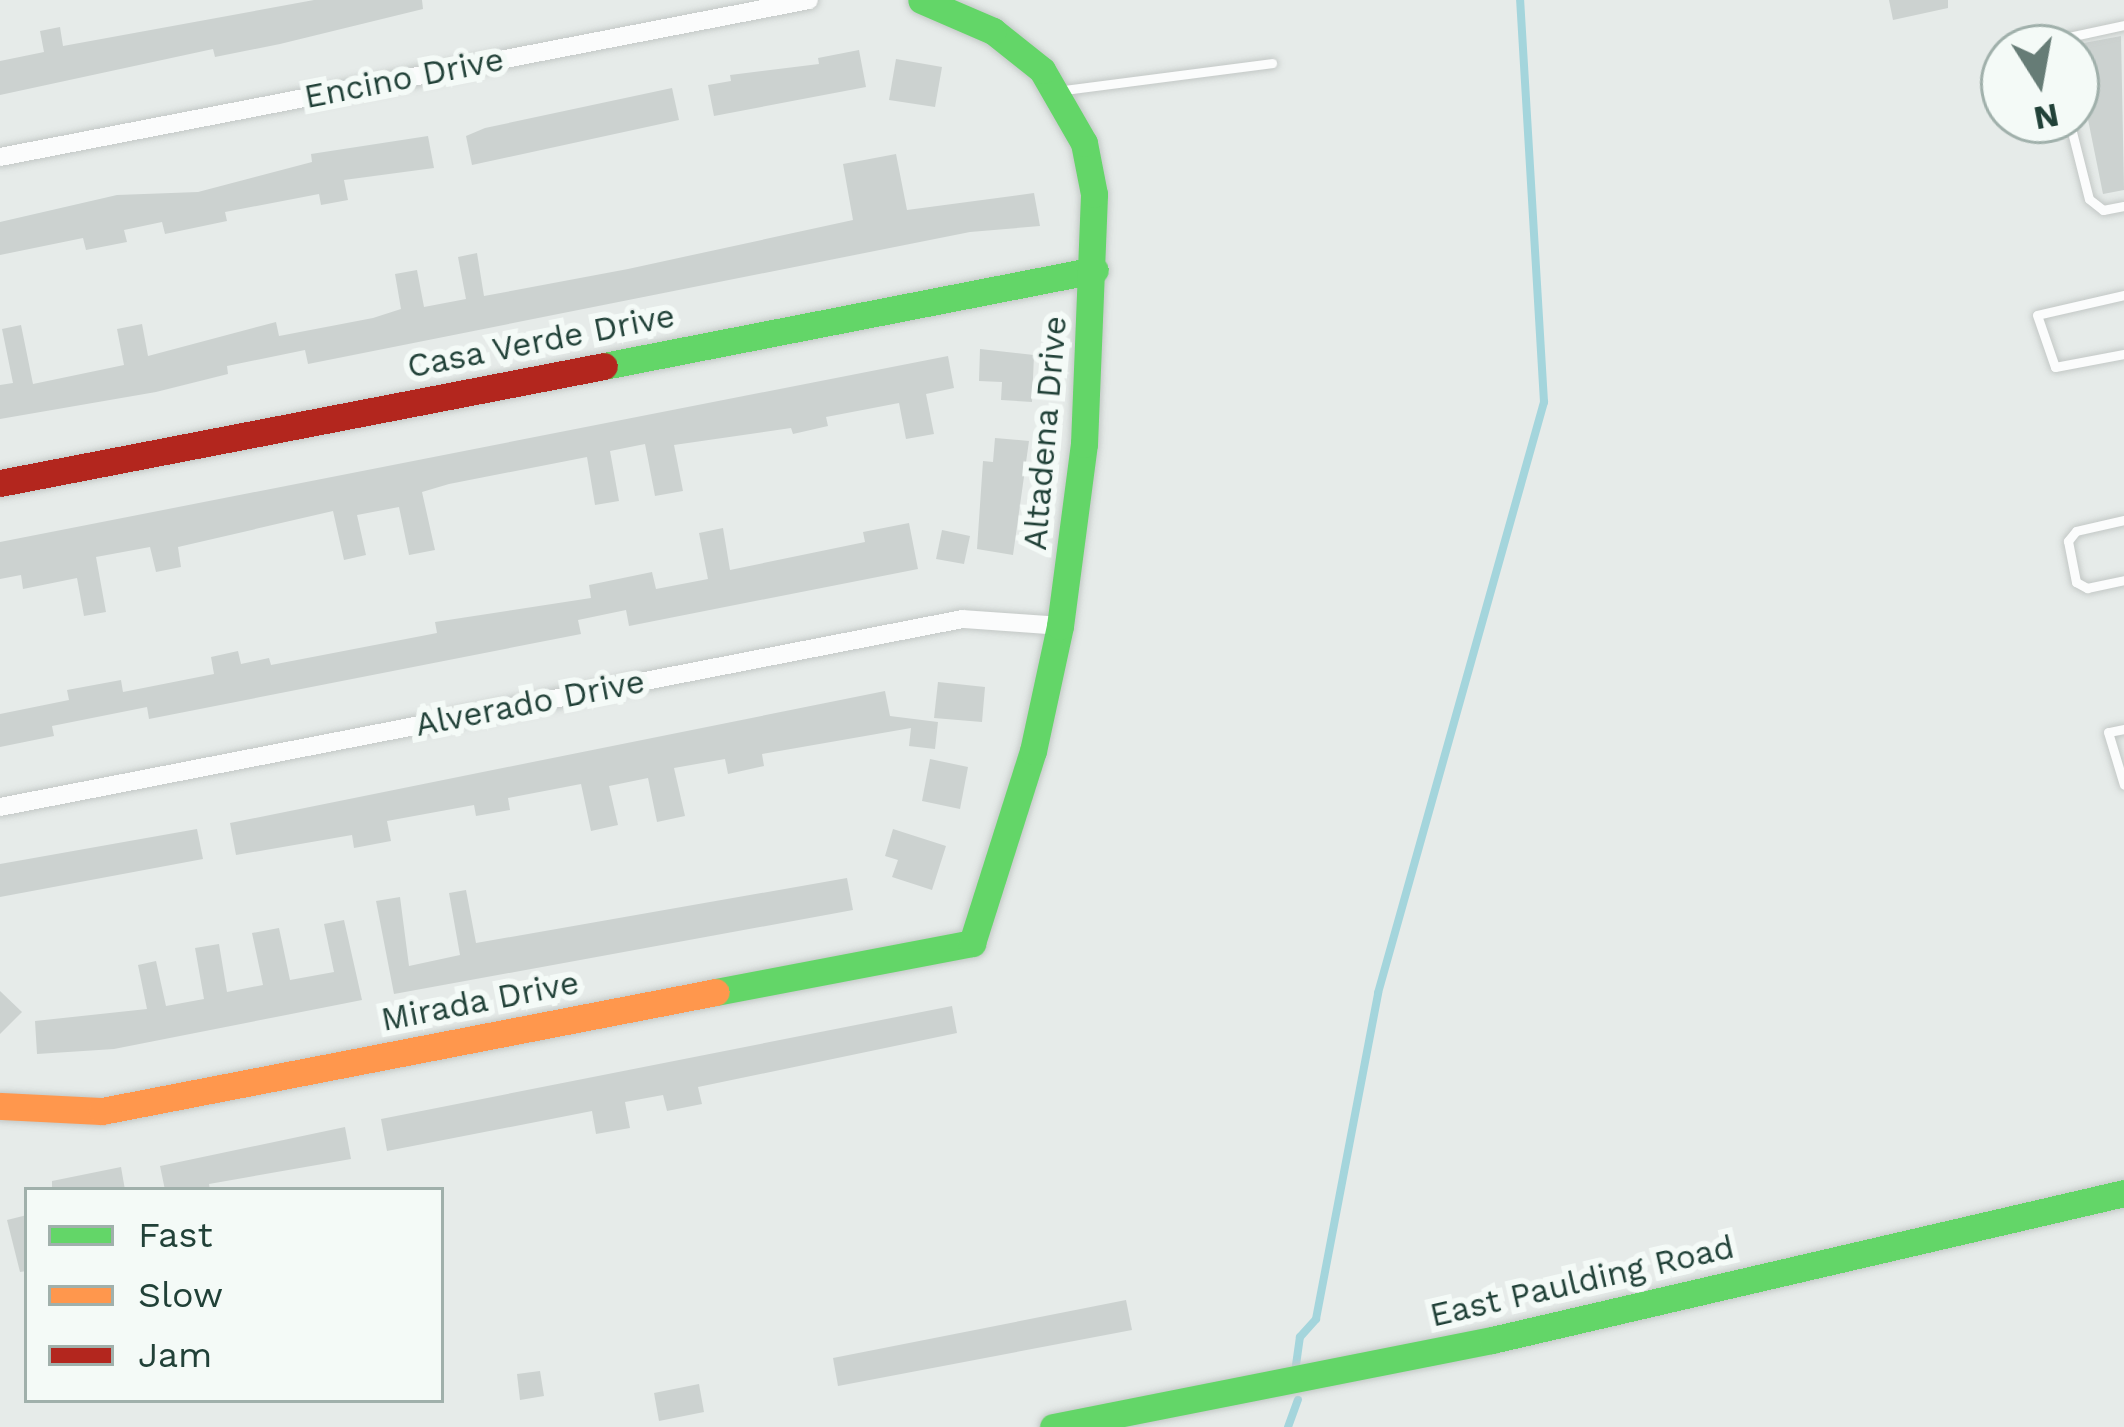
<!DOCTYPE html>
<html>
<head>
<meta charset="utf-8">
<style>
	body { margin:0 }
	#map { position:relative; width:2124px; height:1427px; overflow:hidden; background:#e6ebe9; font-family:"Work Sans",sans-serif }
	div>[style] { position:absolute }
	.stream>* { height:8px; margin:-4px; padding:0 4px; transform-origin:4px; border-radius:4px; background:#a4d5dc }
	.building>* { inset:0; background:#ccd2d0 }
	.roads { filter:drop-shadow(0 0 3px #c3c8c6) drop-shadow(0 0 3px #c3c8c6) }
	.lane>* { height:9px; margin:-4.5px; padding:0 4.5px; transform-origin:4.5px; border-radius:4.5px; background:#fbfcfc }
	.street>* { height:18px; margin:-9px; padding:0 9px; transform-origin:9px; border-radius:9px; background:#fbfcfc }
	.fast>* { height:27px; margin:-13.5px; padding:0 13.5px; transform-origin:13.5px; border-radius:13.5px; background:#63d668 }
	.slow>* { height:27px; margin:-13.5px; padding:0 13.5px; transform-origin:13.5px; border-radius:13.5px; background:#ff974d }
	.jam>* { height:27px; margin:-13.5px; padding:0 13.5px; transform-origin:13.5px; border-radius:13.5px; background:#b3261e }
	span { translate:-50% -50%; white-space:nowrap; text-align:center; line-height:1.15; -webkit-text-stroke:12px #f4faf7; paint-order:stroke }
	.street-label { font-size:33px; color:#214138 }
	.legend { position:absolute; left:24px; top:1187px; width:420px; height:216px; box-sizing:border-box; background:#f4faf7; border:3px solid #a0b0ab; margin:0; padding:15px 21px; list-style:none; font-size:36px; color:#214138 }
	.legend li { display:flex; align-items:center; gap:24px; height:60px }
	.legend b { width:60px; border:3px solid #a0b0ab }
	.north { position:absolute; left:1980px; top:24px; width:120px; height:120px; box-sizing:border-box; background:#f4faf7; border:3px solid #a0b0ab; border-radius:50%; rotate:169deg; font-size:33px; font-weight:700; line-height:48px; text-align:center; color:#214138 }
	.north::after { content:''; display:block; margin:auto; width:42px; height:54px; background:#667c76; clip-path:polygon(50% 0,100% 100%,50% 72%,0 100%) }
</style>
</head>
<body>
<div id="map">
	<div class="stream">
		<div style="left:1296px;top:1365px;width:28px;rotate:-82deg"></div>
		<div style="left:1300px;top:1337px;width:24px;rotate:-48deg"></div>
		<div style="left:1316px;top:1319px;width:332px;rotate:-79.2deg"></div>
		<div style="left:1378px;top:993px;width:614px;rotate:-74.31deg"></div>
		<div style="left:1544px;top:402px;width:403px;rotate:-93.4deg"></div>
		<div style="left:1288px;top:1427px;width:29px;rotate:-70deg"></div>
	</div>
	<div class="building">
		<div style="clip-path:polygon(314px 0,422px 0,423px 9px,280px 44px,215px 57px,213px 49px,0 95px,0 61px,44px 52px,40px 31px,60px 27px,63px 46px)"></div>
		<div style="clip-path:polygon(1889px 0,1948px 0,1948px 8px,1893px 20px)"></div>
		<div style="clip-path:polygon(2121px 36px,2124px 190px,2103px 194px,2073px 45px)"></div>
		<div style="clip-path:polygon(859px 50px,866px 87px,714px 116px,708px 85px,731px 81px,730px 75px,819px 64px,818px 58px)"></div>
		<div style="clip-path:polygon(896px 59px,942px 67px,935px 107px,889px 100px)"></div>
		<div style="clip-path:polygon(672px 88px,679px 120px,472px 165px,466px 136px,485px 128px)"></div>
		<div style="clip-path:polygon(428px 136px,434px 168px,344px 180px,348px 200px,321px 205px,319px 194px,225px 212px,227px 221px,165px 234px,162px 222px,124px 230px,127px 242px,86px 250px,83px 238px,0 255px,0 222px,117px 195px,198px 192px,312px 162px,311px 154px)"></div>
		<div style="clip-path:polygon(896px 154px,907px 210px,1034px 193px,1040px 226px,970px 232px,308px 364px,305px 350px,227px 366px,228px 374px,156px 392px,0 419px,0 385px,13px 383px,2px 329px,21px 325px,33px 384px,124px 365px,117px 329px,142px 324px,148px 356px,276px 322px,279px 336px,373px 318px,401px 309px,395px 274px,417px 270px,424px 307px,466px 299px,458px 257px,477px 253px,484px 296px,628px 269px,853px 220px,843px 164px)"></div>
		<div style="clip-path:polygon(980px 349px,1034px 355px,1032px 402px,1001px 400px,1002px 382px,979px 381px)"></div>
		<div style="clip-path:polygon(948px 356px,954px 388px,926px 394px,934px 434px,906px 439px,899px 403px,826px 417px,828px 426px,793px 434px,791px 428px,674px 445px,683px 491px,655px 496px,645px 444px,610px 451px,619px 501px,595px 505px,587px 457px,449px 484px,422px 492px,435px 550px,409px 555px,399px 507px,357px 515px,366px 555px,344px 560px,333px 511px,178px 547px,181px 567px,156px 572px,150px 547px,96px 557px,106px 612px,84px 616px,77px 578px,23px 589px,21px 575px,0 579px,0 542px)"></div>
		<div style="clip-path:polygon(995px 438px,1029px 441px,1013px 555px,977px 549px,983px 461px,993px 462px)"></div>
		<div style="clip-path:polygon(909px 523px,918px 569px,629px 626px,626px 610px,578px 620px,581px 634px,149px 719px,147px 707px,52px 726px,54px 736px,0 747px,0 714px,69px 700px,67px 690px,121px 680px,123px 692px,214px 674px,211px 657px,238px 651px,241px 664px,269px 658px,271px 665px,437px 633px,435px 622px,591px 598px,589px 585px,652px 572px,656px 589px,708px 579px,699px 533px,723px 528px,730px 570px,865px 542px,863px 532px)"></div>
		<div style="clip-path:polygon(942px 530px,970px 536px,964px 564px,936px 559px)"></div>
		<div style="clip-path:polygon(938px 682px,985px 687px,982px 722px,934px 718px)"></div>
		<div style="clip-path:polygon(885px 691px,890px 716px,938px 722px,935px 749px,909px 746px,911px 728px,762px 754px,764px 766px,728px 774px,725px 759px,674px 768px,685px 816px,657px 822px,648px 778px,609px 786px,618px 825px,591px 831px,581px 784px,508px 798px,510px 810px,476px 816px,474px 805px,387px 821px,391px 841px,354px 848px,352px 835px,236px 855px,230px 823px)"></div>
		<div style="clip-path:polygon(930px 759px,968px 767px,960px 809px,922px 801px)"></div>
		<div style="clip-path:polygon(197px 829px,203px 859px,0 897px,0 864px)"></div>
		<div style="clip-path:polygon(893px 829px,946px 846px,932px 890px,892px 877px,898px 860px,885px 856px)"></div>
		<div style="clip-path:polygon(847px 878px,853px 910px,394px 994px,376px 901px,400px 897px,409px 966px,460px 955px,449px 893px,466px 890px,476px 943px)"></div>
		<div style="clip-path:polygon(344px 920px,362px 1000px,114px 1049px,37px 1054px,35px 1021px,147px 1009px,138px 965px,156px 961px,166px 1006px,204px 999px,195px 948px,219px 944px,227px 992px,263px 985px,252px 933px,279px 928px,290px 980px,334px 972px,324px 924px)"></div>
		<div style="clip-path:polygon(0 991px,22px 1012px,0 1034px)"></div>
		<div style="clip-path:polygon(952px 1006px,957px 1033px,698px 1087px,702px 1104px,667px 1111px,663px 1095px,625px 1102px,630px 1128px,596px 1134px,592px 1111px,387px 1151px,381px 1119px)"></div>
		<div style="clip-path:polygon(345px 1127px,351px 1159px,209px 1184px,210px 1190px,165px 1190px,160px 1166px)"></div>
		<div style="clip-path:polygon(121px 1167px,125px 1190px,52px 1190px,52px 1181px)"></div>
		<div style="clip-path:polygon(27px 1215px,27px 1271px,20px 1272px,7px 1220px)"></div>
		<div style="clip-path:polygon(1126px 1300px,1132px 1330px,838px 1386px,833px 1358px)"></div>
		<div style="clip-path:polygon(540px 1371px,544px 1396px,520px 1400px,517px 1374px)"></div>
		<div style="clip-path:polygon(699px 1384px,704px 1412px,659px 1421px,654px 1393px)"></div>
	</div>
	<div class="roads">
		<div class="lane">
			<div style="left:2058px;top:48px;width:12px;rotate:-59deg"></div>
			<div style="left:2064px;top:38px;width:61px;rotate:-12.2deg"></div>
			<div style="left:1057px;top:91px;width:217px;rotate:-7.4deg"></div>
			<div style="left:2069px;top:120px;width:81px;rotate:75.8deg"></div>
			<div style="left:2089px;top:199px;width:18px;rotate:38deg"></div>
			<div style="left:2103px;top:210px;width:21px;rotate:-11deg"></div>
			<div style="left:2124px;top:295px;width:89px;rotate:167.1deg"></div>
			<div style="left:2037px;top:315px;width:55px;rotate:70.9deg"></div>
			<div style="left:2055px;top:367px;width:70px;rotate:-10.7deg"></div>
			<div style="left:2124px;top:520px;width:49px;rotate:167.1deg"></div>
			<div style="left:2076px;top:531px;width:13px;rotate:129deg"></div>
			<div style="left:2068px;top:541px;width:42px;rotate:79deg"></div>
			<div style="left:2076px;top:582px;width:13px;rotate:29deg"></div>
			<div style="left:2087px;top:588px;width:38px;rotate:-12deg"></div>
			<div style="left:2124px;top:729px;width:16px;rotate:169deg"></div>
			<div style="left:2108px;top:732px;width:55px;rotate:73.2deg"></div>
		</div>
		<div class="street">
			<div style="left:0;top:157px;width:824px;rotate:-10.98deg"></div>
			<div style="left:0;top:807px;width:981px;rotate:-11.05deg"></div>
			<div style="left:963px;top:619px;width:97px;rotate:4.1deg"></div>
		</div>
		<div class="fast">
			<div style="left:604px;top:366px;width:500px;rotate:-11.06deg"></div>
			<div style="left:716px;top:992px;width:261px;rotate:-10.8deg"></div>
			<div style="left:972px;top:943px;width:201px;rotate:-72.4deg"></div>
			<div style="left:1033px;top:751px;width:128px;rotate:-77.8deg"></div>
			<div style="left:1060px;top:626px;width:184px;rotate:-82.5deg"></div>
			<div style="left:1084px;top:444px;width:250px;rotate:-87.7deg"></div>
			<div style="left:1094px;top:194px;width:52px;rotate:-101.1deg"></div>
			<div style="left:1084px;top:143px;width:84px;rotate:-119.9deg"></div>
			<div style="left:1042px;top:70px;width:63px;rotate:-141.5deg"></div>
			<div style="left:993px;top:31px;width:78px;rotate:-156.7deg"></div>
			<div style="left:1053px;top:1427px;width:448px;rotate:-11.2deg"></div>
			<div style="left:1492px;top:1340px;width:649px;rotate:-13.09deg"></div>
		</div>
		<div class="slow">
			<div style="left:0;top:1106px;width:102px;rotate:2.8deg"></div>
			<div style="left:102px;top:1111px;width:625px;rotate:-10.97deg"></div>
		</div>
		<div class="jam">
			<div style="left:0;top:483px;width:615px;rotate:-10.96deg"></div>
		</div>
	</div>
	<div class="street-label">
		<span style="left:404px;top:78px;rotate:-11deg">Encino Drive</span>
		<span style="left:541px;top:341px;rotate:-11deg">Casa Verde Drive</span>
		<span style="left:1045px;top:433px;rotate:-85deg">Altadena Drive</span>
		<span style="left:530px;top:703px;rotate:-11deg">Alverado Drive</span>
		<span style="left:480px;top:1001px;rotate:-11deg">Mirada Drive</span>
		<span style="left:1582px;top:1281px;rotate:-13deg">East Paulding Road</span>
	</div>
	<ul class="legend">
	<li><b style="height:15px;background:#63d668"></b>Fast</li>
	<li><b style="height:15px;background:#ff974d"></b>Slow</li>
	<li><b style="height:15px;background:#b3261e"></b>Jam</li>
	</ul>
	<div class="north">N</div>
</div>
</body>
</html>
